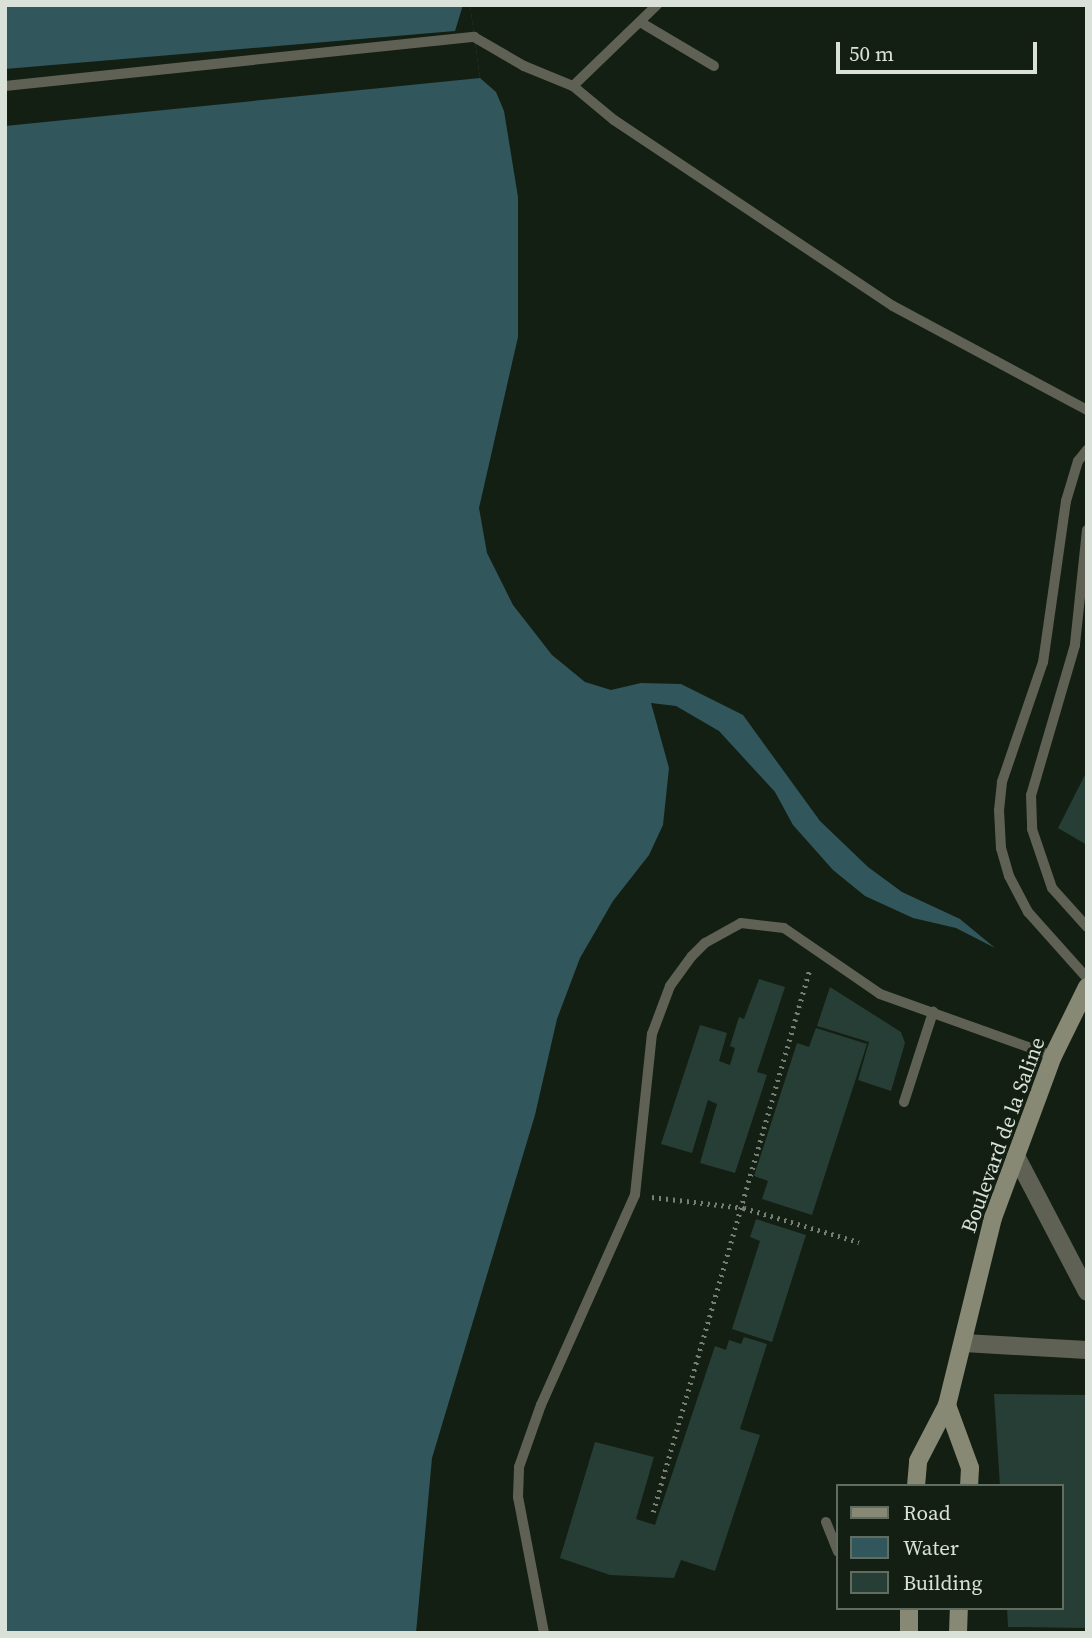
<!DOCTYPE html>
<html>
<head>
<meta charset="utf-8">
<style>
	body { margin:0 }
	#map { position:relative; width:1092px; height:1638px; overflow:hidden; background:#131f12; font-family:"Source Serif 4",serif }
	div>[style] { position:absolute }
	.water>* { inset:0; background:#31565b }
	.pier>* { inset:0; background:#131f12 }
	.building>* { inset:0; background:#273e37 }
	.path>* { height:4.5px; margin-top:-2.25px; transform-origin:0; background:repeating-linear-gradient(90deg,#757f74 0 2px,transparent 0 7px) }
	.lane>* { height:10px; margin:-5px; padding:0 5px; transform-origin:5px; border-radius:5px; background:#606155 }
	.street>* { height:18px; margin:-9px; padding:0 9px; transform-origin:9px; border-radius:9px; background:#606155 }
	.secondary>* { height:18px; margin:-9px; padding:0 9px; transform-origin:9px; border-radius:9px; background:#878975 }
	span { translate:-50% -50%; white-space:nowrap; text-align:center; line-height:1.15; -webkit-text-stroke:6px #131f12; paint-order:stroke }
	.street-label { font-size:21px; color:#d9e1d8 }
	.frame { position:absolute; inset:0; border:7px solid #d9e1d8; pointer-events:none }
	.legend { position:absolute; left:836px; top:1484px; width:228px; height:126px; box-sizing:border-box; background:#131f12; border:2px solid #626d61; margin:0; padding:9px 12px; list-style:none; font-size:21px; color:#d9e1d8 }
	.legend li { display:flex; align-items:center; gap:14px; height:35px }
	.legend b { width:35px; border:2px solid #626d61 }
	.scale { position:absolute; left:836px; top:42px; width:201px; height:32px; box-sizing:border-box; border:4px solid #d9e1d8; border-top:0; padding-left:9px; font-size:21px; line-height:24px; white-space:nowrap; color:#d9e1d8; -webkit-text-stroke:5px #131f12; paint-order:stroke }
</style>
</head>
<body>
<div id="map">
	<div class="water">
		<div style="clip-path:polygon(5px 5px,470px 5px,480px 78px,496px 92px,504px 111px,518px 197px,518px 337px,479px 508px,487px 553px,513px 605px,552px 655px,585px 682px,611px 690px,641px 683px,681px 684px,743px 715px,820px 821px,868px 867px,902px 892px,960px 919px,995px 948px,956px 928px,913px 918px,865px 896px,833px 870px,793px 825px,775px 792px,719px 731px,676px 706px,651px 703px,669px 768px,663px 825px,649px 855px,613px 901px,580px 958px,557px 1019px,535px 1115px,432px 1458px,416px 1633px,5px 1633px)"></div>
	</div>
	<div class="pier">
		<div style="clip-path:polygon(463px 5px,470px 5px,480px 78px,5px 126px,5px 69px,455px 31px)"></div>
	</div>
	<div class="building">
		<div style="clip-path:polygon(1087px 771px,1087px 845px,1058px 828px)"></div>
		<div style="clip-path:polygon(759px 979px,785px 987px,757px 1072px,767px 1075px,735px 1173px,700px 1163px,717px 1104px,708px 1100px,692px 1153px,661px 1144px,700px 1025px,727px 1033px,719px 1061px,730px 1065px,735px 1048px,730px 1046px,739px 1017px,744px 1019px)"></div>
		<div style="clip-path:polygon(830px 987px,901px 1032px,905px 1043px,891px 1091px,858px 1080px,869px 1042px,817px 1026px)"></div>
		<div style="clip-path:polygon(816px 1028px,867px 1044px,812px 1215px,762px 1199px,768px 1181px,754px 1176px,797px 1043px,809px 1047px)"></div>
		<div style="clip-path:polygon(756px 1219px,806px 1235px,772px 1342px,732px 1329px,760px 1241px,750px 1237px)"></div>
		<div style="clip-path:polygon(744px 1337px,767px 1344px,740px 1429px,760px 1435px,715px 1571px,681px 1560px,674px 1578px,610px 1575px,560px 1558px,595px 1442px,654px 1457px,636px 1519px,655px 1525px,715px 1346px,726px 1350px,729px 1340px,741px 1344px)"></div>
		<div style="clip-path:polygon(994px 1394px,1087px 1395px,1087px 1628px,1008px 1627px,1007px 1608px,1062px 1608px,1062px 1486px,1000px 1486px)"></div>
	</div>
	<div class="path">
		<div style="left:652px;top:1197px;width:93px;rotate:6.8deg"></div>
		<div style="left:744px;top:1208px;width:120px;rotate:16.5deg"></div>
		<div style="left:653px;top:1512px;width:566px;rotate:-73.9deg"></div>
	</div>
	<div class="lane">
		<div style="left:640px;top:22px;width:86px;rotate:30.7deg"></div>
		<div style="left:5px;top:86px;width:472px;rotate:-6deg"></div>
		<div style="left:474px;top:37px;width:58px;rotate:30.1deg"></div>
		<div style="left:524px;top:66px;width:53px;rotate:22.2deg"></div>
		<div style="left:573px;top:86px;width:53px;rotate:39.7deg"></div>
		<div style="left:614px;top:120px;width:335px;rotate:33.7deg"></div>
		<div style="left:893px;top:306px;width:220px;rotate:28.2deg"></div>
		<div style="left:573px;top:86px;width:117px;rotate:-44deg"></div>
		<div style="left:1087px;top:450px;width:14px;rotate:129deg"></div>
		<div style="left:1078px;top:461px;width:42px;rotate:106.7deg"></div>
		<div style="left:1066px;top:501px;width:163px;rotate:98.1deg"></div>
		<div style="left:1043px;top:662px;width:127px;rotate:108.9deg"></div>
		<div style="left:1002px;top:782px;width:28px;rotate:96deg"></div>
		<div style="left:999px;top:810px;width:38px;rotate:87deg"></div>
		<div style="left:1001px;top:848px;width:29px;rotate:74deg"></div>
		<div style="left:1009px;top:876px;width:41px;rotate:62.2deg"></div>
		<div style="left:1028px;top:912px;width:89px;rotate:48.2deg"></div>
		<div style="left:1087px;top:530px;width:116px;rotate:96deg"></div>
		<div style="left:1075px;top:645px;width:156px;rotate:106.3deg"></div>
		<div style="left:1031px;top:795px;width:34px;rotate:88deg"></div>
		<div style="left:1032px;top:829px;width:62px;rotate:71.3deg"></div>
		<div style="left:1052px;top:888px;width:52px;rotate:48.1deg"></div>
		<div style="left:904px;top:1102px;width:95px;rotate:-72.1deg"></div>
		<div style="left:826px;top:1522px;width:32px;rotate:68deg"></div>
		<div style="left:544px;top:1633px;width:138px;rotate:-100.8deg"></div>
		<div style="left:518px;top:1497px;width:30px;rotate:-88deg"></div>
		<div style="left:519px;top:1467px;width:66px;rotate:-70.5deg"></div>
		<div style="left:541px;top:1405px;width:230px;rotate:-65.9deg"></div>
		<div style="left:635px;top:1195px;width:162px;rotate:-84deg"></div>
		<div style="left:652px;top:1034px;width:51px;rotate:-69.4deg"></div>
		<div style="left:670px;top:986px;width:37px;rotate:-54deg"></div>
		<div style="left:692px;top:956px;width:18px;rotate:-45deg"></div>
		<div style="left:705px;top:943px;width:41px;rotate:-29.1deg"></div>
		<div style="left:741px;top:923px;width:43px;rotate:6.6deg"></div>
		<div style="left:784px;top:928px;width:116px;rotate:34.5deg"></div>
		<div style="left:880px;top:994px;width:184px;rotate:19.7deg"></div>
	</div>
	<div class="street">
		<div style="left:1016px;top:1156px;width:153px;rotate:62.4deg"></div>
		<div style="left:964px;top:1343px;width:123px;rotate:3.3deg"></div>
	</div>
	<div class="secondary">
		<div style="left:947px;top:1405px;width:67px;rotate:69.9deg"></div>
		<div style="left:970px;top:1468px;width:18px;rotate:93deg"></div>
		<div style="left:916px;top:1486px;width:25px;rotate:-85deg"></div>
		<div style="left:918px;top:1461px;width:63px;rotate:-62.6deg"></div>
		<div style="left:947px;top:1405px;width:193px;rotate:-76.2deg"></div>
		<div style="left:993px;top:1218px;width:173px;rotate:-69.7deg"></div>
		<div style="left:1053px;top:1056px;width:77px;rotate:-63.8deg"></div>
		<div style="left:909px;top:1633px;width:25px;rotate:-90deg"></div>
		<div style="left:958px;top:1633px;width:25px;rotate:-88deg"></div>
	</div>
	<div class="street-label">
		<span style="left:1003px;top:1135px;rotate:-70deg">Boulevard de la Saline</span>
	</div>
	<div class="frame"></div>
	<ul class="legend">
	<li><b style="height:9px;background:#878975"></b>Road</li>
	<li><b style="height:19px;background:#31565b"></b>Water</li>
	<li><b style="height:19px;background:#273e37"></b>Building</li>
	</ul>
	<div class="scale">50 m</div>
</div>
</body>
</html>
